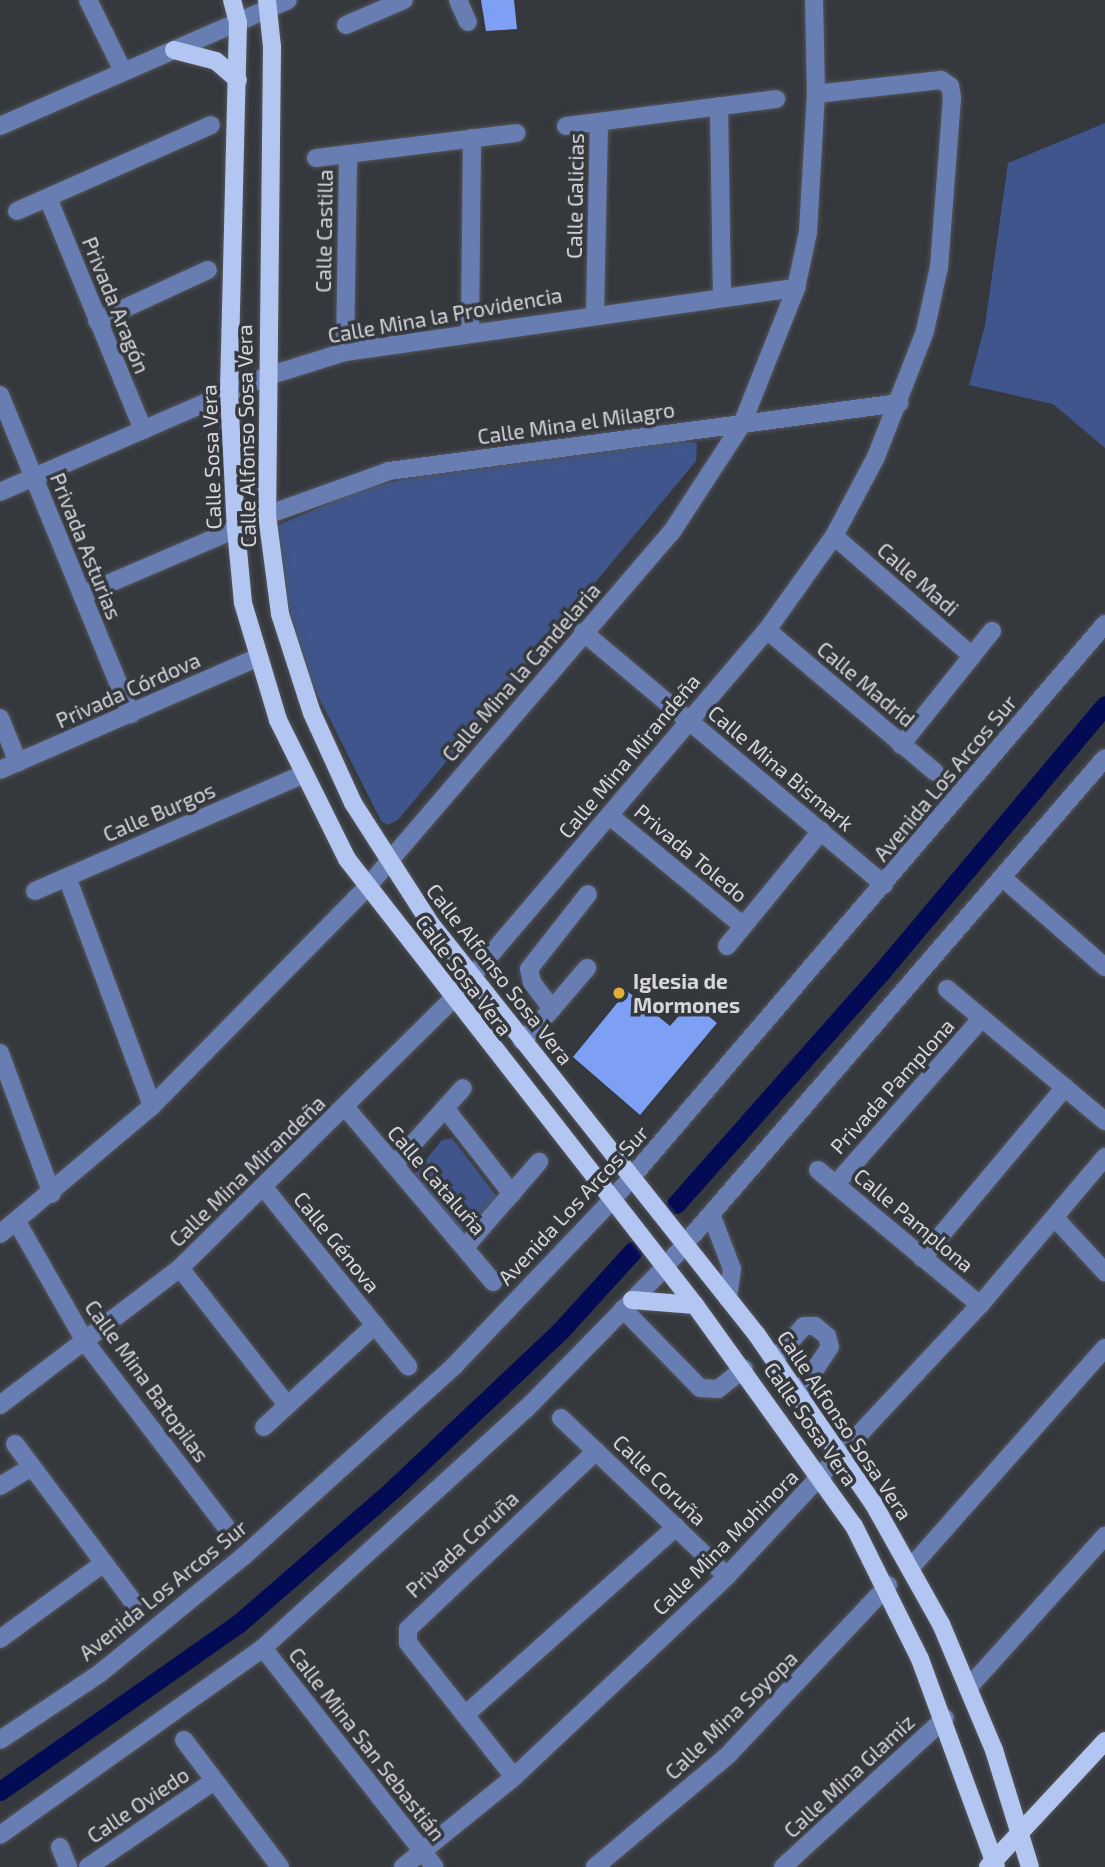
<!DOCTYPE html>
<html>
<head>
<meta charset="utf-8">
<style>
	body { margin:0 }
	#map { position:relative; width:1105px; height:1867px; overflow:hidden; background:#35383d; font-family:"Exo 2",sans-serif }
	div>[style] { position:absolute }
	.green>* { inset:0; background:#3f558b }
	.canal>* { height:19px; margin:-9.5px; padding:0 9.5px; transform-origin:9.5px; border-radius:9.5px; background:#040b55 }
	.building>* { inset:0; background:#7ea0f4 }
	.roads { filter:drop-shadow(0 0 2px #525559) drop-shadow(0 0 2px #525559) }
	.minor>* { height:18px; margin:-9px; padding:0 9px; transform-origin:9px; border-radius:9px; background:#687eb3 }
	.major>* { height:18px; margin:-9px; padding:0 9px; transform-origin:9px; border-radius:9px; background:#b3c6f1 }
	.dots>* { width:19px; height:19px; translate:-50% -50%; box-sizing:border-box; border:4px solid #35383d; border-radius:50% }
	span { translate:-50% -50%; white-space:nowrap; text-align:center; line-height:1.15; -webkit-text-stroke:7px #35383d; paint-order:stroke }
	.street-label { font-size:21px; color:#d6d7db }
	.poi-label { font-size:21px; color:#d6d7db; font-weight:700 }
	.left { translate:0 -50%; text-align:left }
</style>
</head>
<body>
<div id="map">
	<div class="green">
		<div style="clip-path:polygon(1105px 123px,1105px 448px,1053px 404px,969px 385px,985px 325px,1008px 163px)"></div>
		<div style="clip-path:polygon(682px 441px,697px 443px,696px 461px,398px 820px,387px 825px,381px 821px,310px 680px,277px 569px,274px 527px,360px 490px,408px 478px)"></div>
		<div style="clip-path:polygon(452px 1138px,498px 1198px,462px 1231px,411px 1178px,442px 1140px)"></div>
	</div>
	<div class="canal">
		<div style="left:676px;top:1204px;width:311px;rotate:-48.5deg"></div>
		<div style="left:882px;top:971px;width:347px;rotate:-50deg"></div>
		<div style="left:0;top:1791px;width:291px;rotate:-35.1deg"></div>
		<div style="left:238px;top:1624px;width:204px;rotate:-41deg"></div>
		<div style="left:392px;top:1490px;width:233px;rotate:-43.4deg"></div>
		<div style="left:561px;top:1330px;width:107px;rotate:-47.7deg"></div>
	</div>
	<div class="building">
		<div style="clip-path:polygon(481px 0,514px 0,517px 29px,486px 31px)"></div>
		<div style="clip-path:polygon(627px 991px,670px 1026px,691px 1002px,717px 1023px,640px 1115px,573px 1057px)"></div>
	</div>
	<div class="roads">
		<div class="minor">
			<div style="left:88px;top:0;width:79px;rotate:63.8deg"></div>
			<div style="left:458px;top:0;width:24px;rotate:66deg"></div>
			<div style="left:346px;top:25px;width:63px;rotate:-23.3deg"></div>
			<div style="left:719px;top:106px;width:189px;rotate:89.1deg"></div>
			<div style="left:0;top:126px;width:314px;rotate:-23.6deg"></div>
			<div style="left:566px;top:126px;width:212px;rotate:-7.3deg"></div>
			<div style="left:316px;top:158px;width:202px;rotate:-7.1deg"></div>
			<div style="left:48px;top:198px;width:251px;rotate:67.7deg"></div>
			<div style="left:17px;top:211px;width:212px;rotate:-23.9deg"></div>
			<div style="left:595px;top:313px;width:191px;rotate:-88.8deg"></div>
			<div style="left:97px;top:321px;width:122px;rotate:-24.7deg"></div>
			<div style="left:470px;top:330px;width:192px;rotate:-89.4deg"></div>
			<div style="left:345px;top:352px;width:198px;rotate:-89.1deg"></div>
			<div style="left:0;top:395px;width:345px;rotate:67.7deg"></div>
			<div style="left:0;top:492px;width:289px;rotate:-23.5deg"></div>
			<div style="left:265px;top:377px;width:84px;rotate:-17.4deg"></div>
			<div style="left:345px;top:352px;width:456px;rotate:-8.1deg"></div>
			<div style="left:267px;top:515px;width:130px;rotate:-19.8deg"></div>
			<div style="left:389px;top:471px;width:515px;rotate:-7.59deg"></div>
			<div style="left:834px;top:536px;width:183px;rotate:41deg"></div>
			<div style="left:82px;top:595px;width:168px;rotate:-23.2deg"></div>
			<div style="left:767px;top:630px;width:220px;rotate:40.2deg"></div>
			<div style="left:583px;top:632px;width:393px;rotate:40deg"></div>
			<div style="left:0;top:718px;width:48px;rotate:67.8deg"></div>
			<div style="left:901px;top:745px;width:146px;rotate:-51.4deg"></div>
			<div style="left:0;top:770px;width:279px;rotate:-23.6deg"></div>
			<div style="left:610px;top:816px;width:173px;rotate:39.6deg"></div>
			<div style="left:67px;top:877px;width:244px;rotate:69.6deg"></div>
			<div style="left:1004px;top:879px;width:134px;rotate:41.1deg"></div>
			<div style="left:35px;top:891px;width:291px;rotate:-23.5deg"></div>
			<div style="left:727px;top:946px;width:149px;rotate:-50.7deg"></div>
			<div style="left:947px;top:989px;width:206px;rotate:39.9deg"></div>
			<div style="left:552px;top:1009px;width:54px;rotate:-49.5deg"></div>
			<div style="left:522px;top:1041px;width:44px;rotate:-46.8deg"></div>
			<div style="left:552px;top:1009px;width:34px;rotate:-127deg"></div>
			<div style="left:532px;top:982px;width:13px;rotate:-103deg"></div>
			<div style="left:529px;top:969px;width:95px;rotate:-51.8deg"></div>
			<div style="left:0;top:1053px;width:150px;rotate:69.8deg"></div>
			<div style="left:346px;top:1108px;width:228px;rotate:49.8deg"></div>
			<div style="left:445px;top:1108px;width:109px;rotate:52.1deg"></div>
			<div style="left:394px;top:1165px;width:103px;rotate:-48.1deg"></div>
			<div style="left:818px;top:1170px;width:211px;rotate:39.8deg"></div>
			<div style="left:836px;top:1184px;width:221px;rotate:-48.7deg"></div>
			<div style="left:265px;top:1189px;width:228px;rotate:51.1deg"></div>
			<div style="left:711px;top:1214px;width:59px;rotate:69.1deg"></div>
			<div style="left:732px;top:1269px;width:30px;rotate:98deg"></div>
			<div style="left:1055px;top:1218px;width:74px;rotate:47.2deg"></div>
			<div style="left:17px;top:1222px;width:139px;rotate:60.3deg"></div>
			<div style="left:86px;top:1343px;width:231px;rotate:52.7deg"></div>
			<div style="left:0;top:1234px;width:199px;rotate:-40.1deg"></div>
			<div style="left:152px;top:1106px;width:308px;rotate:-45.5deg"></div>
			<div style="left:368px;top:886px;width:465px;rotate:-49.4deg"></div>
			<div style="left:671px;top:533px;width:130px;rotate:-56.9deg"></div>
			<div style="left:742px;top:424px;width:146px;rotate:-68.3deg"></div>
			<div style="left:796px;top:288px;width:57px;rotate:-77.9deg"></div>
			<div style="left:808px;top:232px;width:138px;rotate:-86.7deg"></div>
			<div style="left:816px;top:94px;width:94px;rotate:-91.2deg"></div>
			<div style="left:465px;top:1247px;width:113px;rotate:-49deg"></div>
			<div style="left:922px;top:1258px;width:223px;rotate:-50.1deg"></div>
			<div style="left:180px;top:1268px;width:174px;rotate:52deg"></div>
			<div style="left:623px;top:1309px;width:110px;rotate:45.7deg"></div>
			<div style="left:700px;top:1388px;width:18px;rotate:3deg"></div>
			<div style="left:718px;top:1389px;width:33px;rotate:-38deg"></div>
			<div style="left:774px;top:1360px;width:45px;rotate:-48.6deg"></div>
			<div style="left:804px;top:1326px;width:11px"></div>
			<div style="left:815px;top:1326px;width:16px;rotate:40deg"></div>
			<div style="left:827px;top:1336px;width:11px;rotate:75deg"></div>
			<div style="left:830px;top:1347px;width:55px;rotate:124deg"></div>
			<div style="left:0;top:1405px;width:226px;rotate:-37.3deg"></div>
			<div style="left:180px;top:1268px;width:382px;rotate:-44.6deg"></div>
			<div style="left:452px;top:1000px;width:486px;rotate:-49.6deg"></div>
			<div style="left:767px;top:630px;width:115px;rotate:-54.5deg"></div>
			<div style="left:834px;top:536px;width:89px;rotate:-62deg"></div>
			<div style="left:876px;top:457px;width:135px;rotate:-68.7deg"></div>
			<div style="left:925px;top:331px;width:66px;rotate:-77.7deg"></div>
			<div style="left:939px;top:267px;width:169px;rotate:-85.6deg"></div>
			<div style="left:952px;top:98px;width:12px;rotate:-99deg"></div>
			<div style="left:950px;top:86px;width:11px;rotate:-146deg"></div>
			<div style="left:941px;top:80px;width:126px;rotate:173.6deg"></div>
			<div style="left:561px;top:1418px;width:229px;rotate:43.6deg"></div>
			<div style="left:264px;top:1427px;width:151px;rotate:-42.6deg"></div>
			<div style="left:15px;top:1444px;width:197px;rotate:53.2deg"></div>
			<div style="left:0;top:1486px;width:37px;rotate:-31deg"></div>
			<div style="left:912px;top:1566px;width:291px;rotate:-48.5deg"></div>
			<div style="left:0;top:1639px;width:129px;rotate:-36.2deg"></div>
			<div style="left:263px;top:1648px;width:278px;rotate:51.9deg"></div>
			<div style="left:968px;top:1688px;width:205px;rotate:-48deg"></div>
			<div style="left:465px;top:1715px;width:283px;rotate:-41.7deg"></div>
			<div style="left:0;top:1740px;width:119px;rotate:-33.7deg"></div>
			<div style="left:99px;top:1674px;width:188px;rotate:-39.2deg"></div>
			<div style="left:245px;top:1555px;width:283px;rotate:-42.1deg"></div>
			<div style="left:455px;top:1365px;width:229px;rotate:-46.4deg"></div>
			<div style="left:613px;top:1199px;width:757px;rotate:-49.45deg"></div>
			<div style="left:184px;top:1740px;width:159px;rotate:52.9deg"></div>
			<div style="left:514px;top:1777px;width:171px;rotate:-128.3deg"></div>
			<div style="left:408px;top:1643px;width:14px;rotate:-90deg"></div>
			<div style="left:408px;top:1629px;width:259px;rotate:-43.4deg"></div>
			<div style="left:0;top:1835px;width:323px;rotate:-35.4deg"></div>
			<div style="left:263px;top:1648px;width:357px;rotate:-42.3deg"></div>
			<div style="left:527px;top:1408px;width:199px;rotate:-45.6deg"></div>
			<div style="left:666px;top:1266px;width:671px;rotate:-49.17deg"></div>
			<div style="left:60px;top:1847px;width:22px;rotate:68deg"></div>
			<div style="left:88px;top:1867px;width:153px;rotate:-34.3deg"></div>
			<div style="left:403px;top:1867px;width:143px;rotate:-39deg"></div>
			<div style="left:514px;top:1777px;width:293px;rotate:-43.3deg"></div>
			<div style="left:727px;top:1576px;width:371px;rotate:-47deg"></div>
			<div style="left:980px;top:1305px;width:194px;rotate:-49.8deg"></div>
			<div style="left:595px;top:1867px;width:175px;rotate:-40.1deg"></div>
			<div style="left:729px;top:1754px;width:232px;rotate:-46.7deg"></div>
			<div style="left:783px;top:1867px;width:220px;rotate:-42.6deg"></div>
		</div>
		<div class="major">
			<div style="left:232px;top:0;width:24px;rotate:75deg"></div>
			<div style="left:238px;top:23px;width:370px;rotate:91.4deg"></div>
			<div style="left:229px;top:393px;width:136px;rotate:87.1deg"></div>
			<div style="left:236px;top:529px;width:74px;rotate:84.6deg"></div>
			<div style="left:243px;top:603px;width:122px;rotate:73.3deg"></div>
			<div style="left:278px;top:720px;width:155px;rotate:63.6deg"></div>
			<div style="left:347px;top:859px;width:566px;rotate:52.04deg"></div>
			<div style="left:695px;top:1305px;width:272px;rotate:54.3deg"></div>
			<div style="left:854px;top:1526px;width:148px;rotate:63.6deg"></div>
			<div style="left:920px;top:1659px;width:221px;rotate:69.9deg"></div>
			<div style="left:267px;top:0;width:47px;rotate:83.9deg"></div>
			<div style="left:272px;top:47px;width:468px;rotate:90.6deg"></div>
			<div style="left:267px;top:515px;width:100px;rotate:82.5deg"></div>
			<div style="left:280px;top:614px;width:104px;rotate:72.1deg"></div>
			<div style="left:312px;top:713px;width:99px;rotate:65.5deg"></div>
			<div style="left:353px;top:803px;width:143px;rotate:57.3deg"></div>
			<div style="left:430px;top:923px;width:526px;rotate:51.56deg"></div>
			<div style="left:757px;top:1335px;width:204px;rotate:55.4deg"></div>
			<div style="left:873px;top:1503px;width:139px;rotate:60.7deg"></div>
			<div style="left:941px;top:1624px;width:137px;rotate:67.2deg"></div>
			<div style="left:994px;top:1750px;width:122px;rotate:72.9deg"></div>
			<div style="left:174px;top:50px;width:43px;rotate:14.7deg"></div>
			<div style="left:216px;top:61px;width:29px;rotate:41deg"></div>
			<div style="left:632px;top:1300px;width:63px;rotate:4.5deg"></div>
			<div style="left:988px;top:1867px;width:172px;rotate:-47.1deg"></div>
		</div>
	</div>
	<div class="dots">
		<div style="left:619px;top:993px;background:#dfb034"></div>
	</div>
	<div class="street-label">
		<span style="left:575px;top:196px;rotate:-89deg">Calle Galicias</span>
		<span style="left:324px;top:231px;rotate:-89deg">Calle Castilla</span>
		<span style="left:116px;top:305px;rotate:68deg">Privada Aragón</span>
		<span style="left:445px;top:315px;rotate:-10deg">Calle Mina la Providencia</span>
		<span style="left:576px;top:423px;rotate:-8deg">Calle Mina el Milagro</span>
		<span style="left:246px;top:436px;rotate:-91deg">Calle Alfonso Sosa Vera</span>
		<span style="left:211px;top:457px;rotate:-92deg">Calle Sosa Vera</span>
		<span style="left:86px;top:546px;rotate:68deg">Privada Asturias</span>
		<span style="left:918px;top:579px;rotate:41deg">Calle Madi</span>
		<span style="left:521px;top:672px;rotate:-49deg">Calle Mina la Candelaria</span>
		<span style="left:866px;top:684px;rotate:40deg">Calle Madrid</span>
		<span style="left:128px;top:690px;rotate:-24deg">Privada Córdova</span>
		<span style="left:629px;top:756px;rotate:-50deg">Calle Mina Mirandeña</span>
		<span style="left:781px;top:768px;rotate:40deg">Calle Mina Bismark</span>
		<span style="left:945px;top:778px;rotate:-50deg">Avenida Los Arcos Sur</span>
		<span style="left:159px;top:812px;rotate:-23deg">Calle Burgos</span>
		<span style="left:691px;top:853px;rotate:40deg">Privada Toledo</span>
		<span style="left:500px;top:974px;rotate:52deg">Calle Alfonso Sosa Vera</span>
		<span style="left:464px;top:975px;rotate:53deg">Calle Sosa Vera</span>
		<span style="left:892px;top:1086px;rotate:-48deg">Privada Pamplona</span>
		<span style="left:247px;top:1171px;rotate:-44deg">Calle Mina Mirandeña</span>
		<span style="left:437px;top:1180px;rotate:49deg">Calle Cataluña</span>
		<span style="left:573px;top:1205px;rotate:-47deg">Avenida Los Arcos Sur</span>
		<span style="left:914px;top:1220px;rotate:40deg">Calle Pamplona</span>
		<span style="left:337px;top:1242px;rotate:51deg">Calle Génova</span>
		<span style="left:147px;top:1381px;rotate:54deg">Calle Mina Batopilas</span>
		<span style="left:811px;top:1424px;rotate:55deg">Calle Sosa Vera</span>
		<span style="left:845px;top:1425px;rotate:56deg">Calle Alfonso Sosa Vera</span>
		<span style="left:660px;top:1480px;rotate:44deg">Calle Coruña</span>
		<span style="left:725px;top:1542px;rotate:-45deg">Calle Mina Mohinora</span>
		<span style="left:462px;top:1544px;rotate:-43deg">Privada Coruña</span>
		<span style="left:163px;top:1590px;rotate:-39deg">Avenida Los Arcos Sur</span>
		<span style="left:731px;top:1715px;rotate:-44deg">Calle Mina Soyopa</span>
		<span style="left:367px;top:1744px;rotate:52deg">Calle Mina San Sebastián</span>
		<span style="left:849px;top:1776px;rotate:-43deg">Calle Mina Glamiz</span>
		<span style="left:138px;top:1805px;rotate:-34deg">Calle Oviedo</span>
	</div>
	<div class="poi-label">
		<span class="left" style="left:633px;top:993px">Iglesia de<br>Mormones</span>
	</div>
</div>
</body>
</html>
